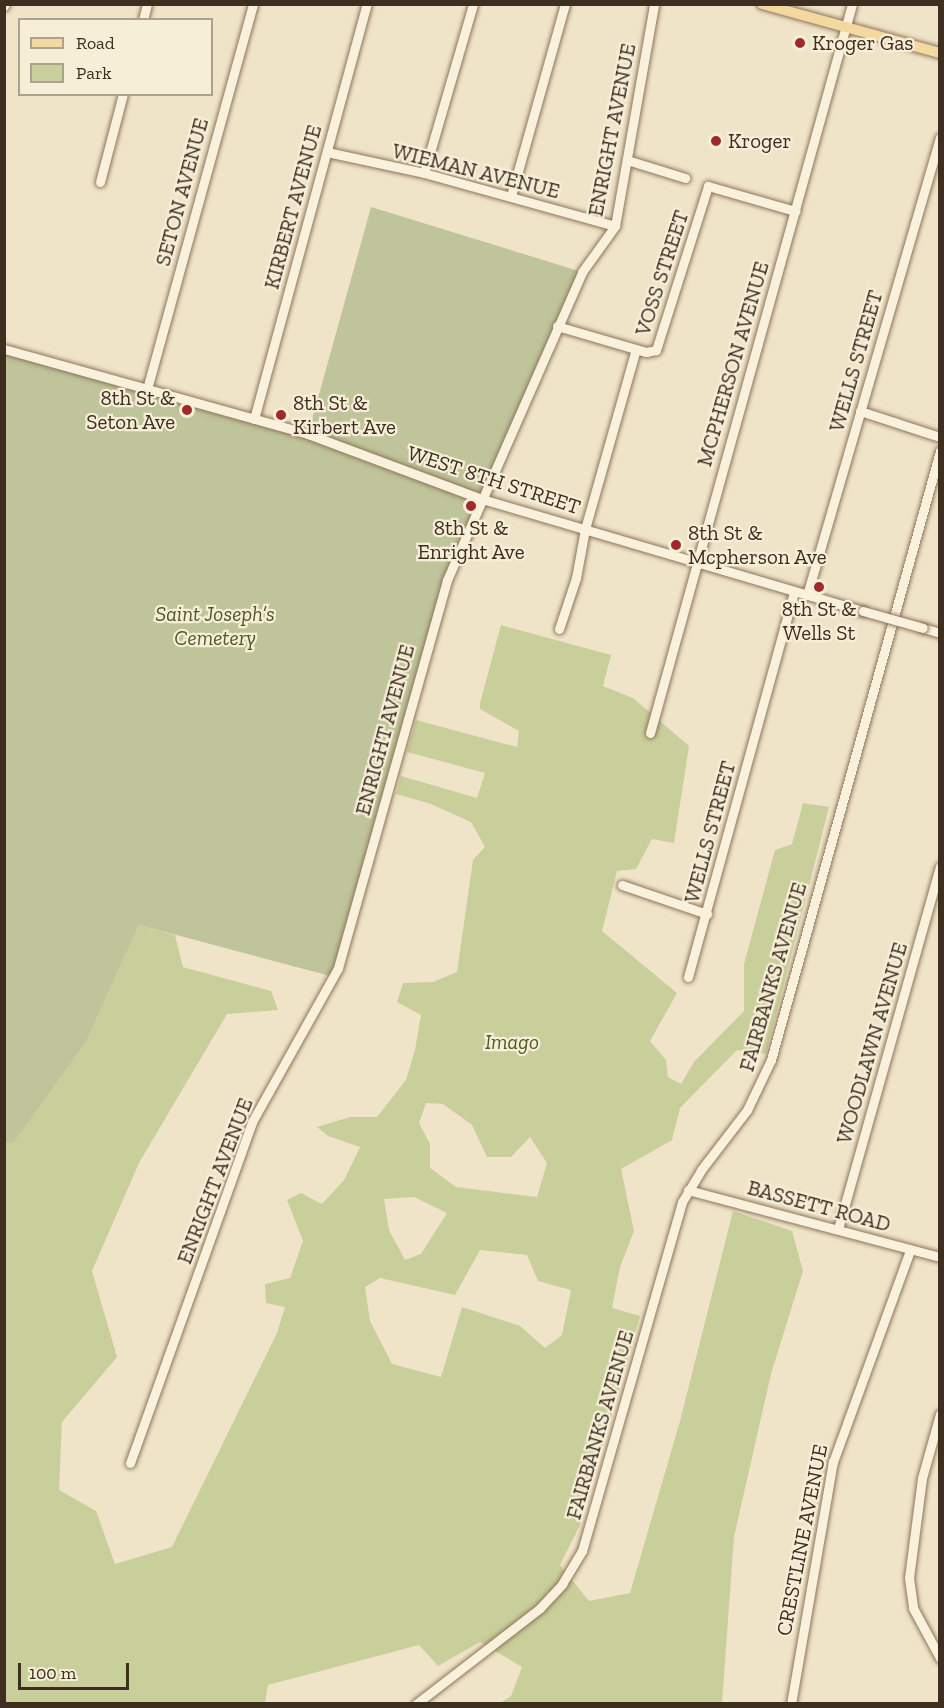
<!DOCTYPE html>
<html>
<head>
<meta charset="utf-8">
<style>
	body { margin:0 }
	#map { position:relative; width:944px; height:1708px; overflow:hidden; background:#f0e4c8; font-family:"Zilla Slab",serif }
	div>[style] { position:absolute }
	.green>* { inset:0; background:#c9cf9b }
	.cemetery>* { inset:0; background:#bfc49a }
	.roads { filter:drop-shadow(0 0 2px #8d765c) drop-shadow(0 0 2px #8d765c) }
	.minor>* { height:9px; margin:-4.5px; padding:0 4.5px; transform-origin:4.5px; border-radius:4.5px; background:#faf1dc }
	.major>* { height:10px; margin:-5px; padding:0 5px; transform-origin:5px; border-radius:5px; background:#f3d9a0 }
	.bridges { filter:drop-shadow(0 0 2px #8d765c) drop-shadow(0 0 2px #8d765c) }
	.minor-bridge>* { height:9px; margin:-4.5px; padding:0 4.5px; transform-origin:4.5px; border-radius:4.5px; background:#faf1dc }
	.dots>* { width:16px; height:16px; translate:-50% -50%; box-sizing:border-box; border:3px solid #f7eed8; border-radius:50% }
	span { translate:-50% -50%; white-space:nowrap; text-align:center; line-height:1.15; -webkit-text-stroke:4.5px #f7eed8; paint-order:stroke }
	.poi-label { font-size:21px; color:#3d2e20 }
	.left { translate:0 -50%; text-align:left }
	.right { translate:-100% -50%; text-align:right }
	.street-label { font-size:21px; color:#3d2e20 }
	.park-label { font-size:21px; color:#4d5a26; font-style:italic }
	.frame { position:absolute; inset:0; border:6px solid #3d2e20; pointer-events:none }
	.legend { position:absolute; left:18px; top:18px; width:195px; height:78px; box-sizing:border-box; background:#f7eed8; border:2px solid #ada18e; margin:0; padding:8px 10px; list-style:none; font-size:18px; color:#3d2e20 }
	.legend li { display:flex; align-items:center; gap:12px; height:30px }
	.legend b { width:30px; border:2px solid #ada18e }
	.scale { position:absolute; left:18px; top:1663px; width:111px; height:27px; box-sizing:border-box; border:3px solid #3d2e20; border-top:0; padding-left:8px; font-size:18px; line-height:21px; white-space:nowrap; color:#3d2e20; -webkit-text-stroke:4px #f7eed8; paint-order:stroke }
</style>
</head>
<body>
<div id="map">
	<div class="green">
		<div style="clip-path:polygon(evenodd,501px 625px,611px 655px,603px 686px,633px 698px,689px 746px,674px 843px,652px 839px,636px 869px,617px 871px,602px 931px,677px 993px,650px 1041px,666px 1060px,668px 1077px,681px 1084px,694px 1062px,744px 1011px,744px 964px,775px 850px,792px 844px,803px 803px,829px 807px,766px 1054px,737px 1050px,680px 1108px,672px 1140px,621px 1169px,634px 1231px,620px 1267px,612px 1308px,640px 1316px,580px 1525px,560px 1565px,589px 1601px,630px 1593px,680px 1421px,733px 1211px,792px 1231px,803px 1271px,771px 1374px,734px 1537px,722px 1703px,500px 1703px,511px 1696px,522px 1667px,480px 1642px,438px 1666px,419px 1645px,268px 1685px,265px 1703px,5px 1704px,5px 1142px,13px 1144px,86px 1042px,139px 925px,175px 935px,183px 967px,271px 991px,278px 1010px,227px 1014px,139px 1163px,92px 1271px,117px 1357px,62px 1422px,59px 1490px,96px 1511px,115px 1564px,172px 1547px,277px 1333px,285px 1307px,266px 1303px,265px 1284px,290px 1278px,303px 1241px,287px 1200px,301px 1193px,322px 1204px,344px 1180px,360px 1147px,328px 1136px,317px 1127px,350px 1117px,377px 1117px,406px 1080px,415px 1050px,421px 1015px,397px 1002px,403px 983px,433px 982px,457px 972px,473px 860px,485px 847px,471px 822px,431px 804px,396px 794px,401px 776px,477px 798px,485px 773px,407px 752px,416px 720px,517px 747px,519px 731px,480px 709px,480px 703px,501px 625px,426px 1103px,443px 1104px,472px 1125px,487px 1157px,511px 1157px,530px 1137px,547px 1163px,537px 1197px,456px 1187px,430px 1168px,430px 1144px,419px 1123px,426px 1103px,501px 625px,414px 1197px,447px 1213px,421px 1254px,405px 1260px,389px 1230px,384px 1199px,414px 1197px,501px 625px,480px 1250px,527px 1255px,538px 1281px,571px 1290px,562px 1335px,545px 1348px,520px 1326px,462px 1307px,441px 1377px,392px 1364px,370px 1321px,365px 1287px,380px 1278px,455px 1295px,480px 1250px)"></div>
	</div>
	<div class="cemetery">
		<div style="clip-path:polygon(371px 207px,582px 272px,447px 580px,334px 977px,139px 925px,86px 1042px,13px 1144px,4px 1142px,4px 349px,308px 434px)"></div>
	</div>
	<div class="roads">
		<div class="minor">
			<div style="left:4px;top:6px;width:2px;rotate:-63deg"></div>
			<div style="left:143px;top:20px;width:16px;rotate:-76deg"></div>
			<div style="left:327px;top:152px;width:99px;rotate:12.2deg"></div>
			<div style="left:424px;top:173px;width:198px;rotate:15.5deg"></div>
			<div style="left:627px;top:160px;width:61px;rotate:17.2deg"></div>
			<div style="left:424px;top:173px;width:176px;rotate:-73.8deg"></div>
			<div style="left:100px;top:182px;width:91px;rotate:-75.4deg"></div>
			<div style="left:511px;top:196px;width:199px;rotate:-74.3deg"></div>
			<div style="left:557px;top:326px;width:93px;rotate:16.3deg"></div>
			<div style="left:646px;top:352px;width:10px;rotate:-11deg"></div>
			<div style="left:656px;top:350px;width:172px;rotate:-72.4deg"></div>
			<div style="left:708px;top:186px;width:91px;rotate:16deg"></div>
			<div style="left:4px;top:349px;width:316px;rotate:15.6deg"></div>
			<div style="left:308px;top:434px;width:186px;rotate:20.5deg"></div>
			<div style="left:482px;top:499px;width:397px;rotate:16.4deg"></div>
			<div style="left:147px;top:389px;width:399px;rotate:-74.6deg"></div>
			<div style="left:860px;top:411px;width:84px;rotate:18deg"></div>
			<div style="left:254px;top:419px;width:430px;rotate:-74.8deg"></div>
			<div style="left:807px;top:595px;width:476px;rotate:-73.8deg"></div>
			<div style="left:923px;top:628px;width:18px;rotate:16deg"></div>
			<div style="left:559px;top:629px;width:54px;rotate:-71.6deg"></div>
			<div style="left:576px;top:578px;width:50px;rotate:-79.6deg"></div>
			<div style="left:585px;top:529px;width:187px;rotate:-74.2deg"></div>
			<div style="left:650px;top:733px;width:756px;rotate:-74.51deg"></div>
			<div style="left:622px;top:885px;width:90px;rotate:18.8deg"></div>
			<div style="left:688px;top:977px;width:400px;rotate:-74.6deg"></div>
			<div style="left:688px;top:1190px;width:261px;rotate:14.9deg"></div>
			<div style="left:838px;top:1229px;width:376px;rotate:-74.3deg"></div>
			<div style="left:940px;top:1414px;width:66px;rotate:105.7deg"></div>
			<div style="left:922px;top:1478px;width:101px;rotate:97.4deg"></div>
			<div style="left:909px;top:1578px;width:30px;rotate:82deg"></div>
			<div style="left:913px;top:1608px;width:57px;rotate:61.6deg"></div>
			<div style="left:130px;top:1463px;width:362px;rotate:-70.3deg"></div>
			<div style="left:252px;top:1122px;width:176px;rotate:-60.8deg"></div>
			<div style="left:338px;top:968px;width:403px;rotate:-74.3deg"></div>
			<div style="left:447px;top:580px;width:336px;rotate:-66.3deg"></div>
			<div style="left:582px;top:272px;width:57px;rotate:-54.3deg"></div>
			<div style="left:615px;top:226px;width:225px;rotate:-80deg"></div>
			<div style="left:416px;top:1704px;width:157px;rotate:-37.7deg"></div>
			<div style="left:540px;top:1608px;width:33px;rotate:-47deg"></div>
			<div style="left:562px;top:1584px;width:39px;rotate:-59deg"></div>
			<div style="left:582px;top:1551px;width:363px;rotate:-74deg"></div>
			<div style="left:682px;top:1202px;width:37px;rotate:-59deg"></div>
			<div style="left:701px;top:1170px;width:76px;rotate:-52.5deg"></div>
			<div style="left:747px;top:1110px;width:55px;rotate:-64.4deg"></div>
			<div style="left:771px;top:1060px;width:632px;rotate:-74.49deg"></div>
			<div style="left:791px;top:1704px;width:246px;rotate:-80.2deg"></div>
			<div style="left:833px;top:1462px;width:226px;rotate:-70deg"></div>
		</div>
		<div class="major">
			<div style="left:762px;top:4px;width:185px;rotate:15.4deg"></div>
		</div>
	</div>
	<div class="bridges">
		<div class="minor-bridge">
			<div style="left:863px;top:611px;width:62px;rotate:15.8deg"></div>
		</div>
	</div>
	<div class="dots">
		<div style="left:800px;top:43px;background:#9e2a2b"></div>
		<div style="left:716px;top:141px;background:#9e2a2b"></div>
		<div style="left:187px;top:410px;background:#9e2a2b"></div>
		<div style="left:281px;top:415px;background:#9e2a2b"></div>
		<div style="left:471px;top:506px;background:#9e2a2b"></div>
		<div style="left:676px;top:545px;background:#9e2a2b"></div>
		<div style="left:819px;top:587px;background:#9e2a2b"></div>
	</div>
	<div class="poi-label">
		<span class="left" style="left:812px;top:43px">Kroger Gas</span>
		<span class="left" style="left:728px;top:141px">Kroger</span>
		<span class="right" style="left:175px;top:410px">8th St &amp;<br>Seton Ave</span>
		<span class="left" style="left:293px;top:415px">8th St &amp;<br>Kirbert Ave</span>
		<span style="left:471px;top:540px">8th St &amp;<br>Enright Ave</span>
		<span class="left" style="left:688px;top:545px">8th St &amp;<br>Mcpherson Ave</span>
		<span style="left:819px;top:621px">8th St &amp;<br>Wells St</span>
	</div>
	<div class="street-label">
		<span style="left:612px;top:130px;rotate:-79deg">ENRIGHT AVENUE</span>
		<span style="left:476px;top:171px;rotate:14deg">WIEMAN AVENUE</span>
		<span style="left:182px;top:192px;rotate:-75deg">SETON AVENUE</span>
		<span style="left:293px;top:207px;rotate:-75deg">KIRBERT AVENUE</span>
		<span style="left:662px;top:273px;rotate:-72deg">VOSS STREET</span>
		<span style="left:856px;top:361px;rotate:-74deg">WELLS STREET</span>
		<span style="left:733px;top:364px;rotate:-74deg">MCPHERSON AVENUE</span>
		<span style="left:494px;top:480px;rotate:18deg">WEST 8TH STREET</span>
		<span style="left:385px;top:730px;rotate:-75deg">ENRIGHT AVENUE</span>
		<span style="left:710px;top:832px;rotate:-75deg">WELLS STREET</span>
		<span style="left:773px;top:977px;rotate:-74deg">FAIRBANKS AVENUE</span>
		<span style="left:872px;top:1043px;rotate:-74deg">WOODLAWN AVENUE</span>
		<span style="left:215px;top:1181px;rotate:-69deg">ENRIGHT AVENUE</span>
		<span style="left:819px;top:1206px;rotate:15deg">BASSETT ROAD</span>
		<span style="left:600px;top:1425px;rotate:-74deg">FAIRBANKS AVENUE</span>
		<span style="left:802px;top:1540px;rotate:-79deg">CRESTLINE AVENUE</span>
	</div>
	<div class="park-label">
		<span style="left:215px;top:626px">Saint Joseph’s<br>Cemetery</span>
		<span style="left:512px;top:1042px">Imago</span>
	</div>
	<div class="frame"></div>
	<ul class="legend">
	<li><b style="height:8px;background:#f3d9a0"></b>Road</li>
	<li><b style="height:16px;background:#c9cf9b"></b>Park</li>
	</ul>
	<div class="scale">100 m</div>
</div>
</body>
</html>
